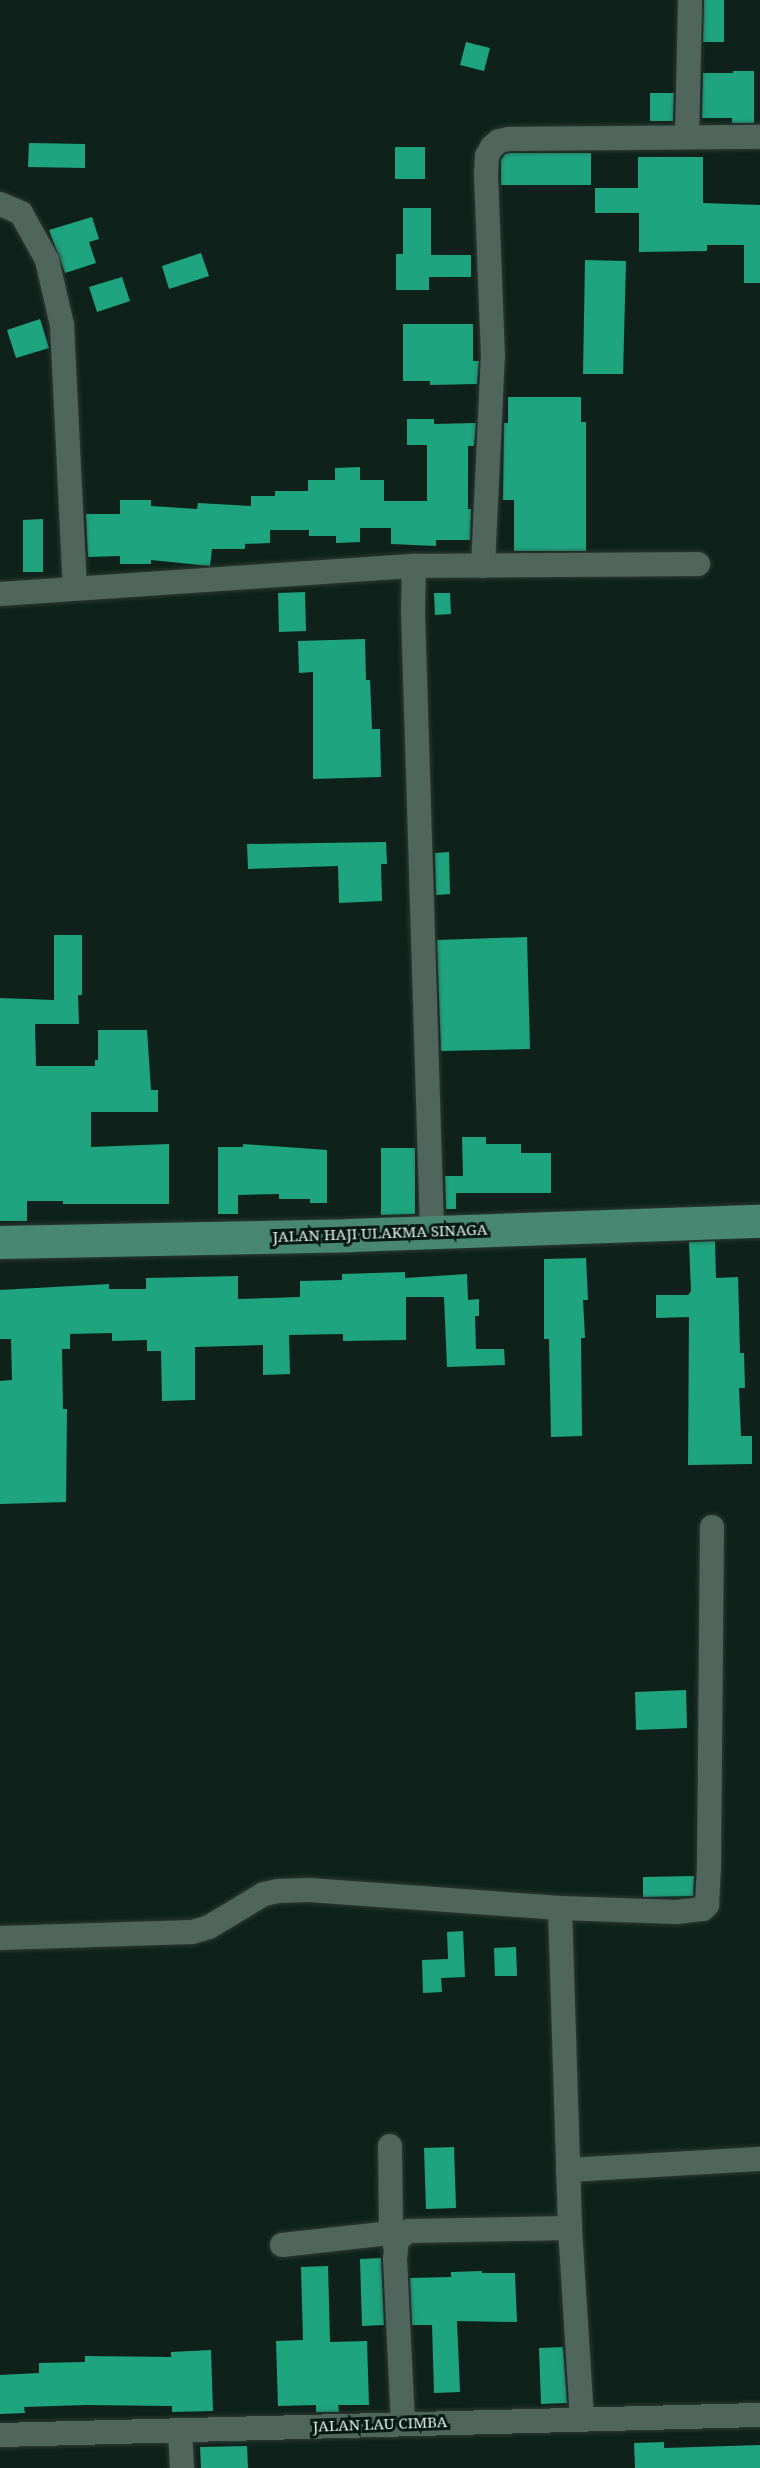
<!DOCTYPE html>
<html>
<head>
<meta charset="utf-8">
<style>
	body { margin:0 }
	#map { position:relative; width:760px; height:2468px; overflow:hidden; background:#0e221b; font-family:"Noto Serif",serif }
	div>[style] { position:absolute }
	.building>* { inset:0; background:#1fa480 }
	.roads { filter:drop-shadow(0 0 2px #2e3a34) drop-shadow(0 0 2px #2e3a34) }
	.street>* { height:24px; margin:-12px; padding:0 12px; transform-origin:12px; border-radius:12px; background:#50665d }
	.primary>* { height:33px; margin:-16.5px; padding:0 16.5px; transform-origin:16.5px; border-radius:16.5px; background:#488873 }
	span { translate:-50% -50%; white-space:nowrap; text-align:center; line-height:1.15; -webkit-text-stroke:6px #051912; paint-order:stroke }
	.street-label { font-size:15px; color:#e4f0eb }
</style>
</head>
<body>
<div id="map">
	<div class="building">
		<div style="clip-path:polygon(704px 0,724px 0,724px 42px,703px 42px)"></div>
		<div style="clip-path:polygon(466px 42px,490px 48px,484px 71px,460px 65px)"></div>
		<div style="clip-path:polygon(733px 71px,754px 71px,754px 123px,732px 123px,732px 118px,702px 118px,703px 73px,733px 73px)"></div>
		<div style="clip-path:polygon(650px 93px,674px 93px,673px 121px,650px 121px)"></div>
		<div style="clip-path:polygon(29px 143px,85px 144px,85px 168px,28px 167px)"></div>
		<div style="clip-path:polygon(395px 147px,425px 147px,425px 179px,395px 179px)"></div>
		<div style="clip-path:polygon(510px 153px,591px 153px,591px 185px,501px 185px,501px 160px,505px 154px)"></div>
		<div style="clip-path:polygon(638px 157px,703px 157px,703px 203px,760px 205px,760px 283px,744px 283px,744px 245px,707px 245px,707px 251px,639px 252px,639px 213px,595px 213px,595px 188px,638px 188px)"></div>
		<div style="clip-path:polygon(403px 208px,431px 208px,431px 255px,471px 255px,471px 277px,429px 277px,429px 290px,396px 290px,396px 254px,403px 254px)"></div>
		<div style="clip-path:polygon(92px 217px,99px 239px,89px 242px,96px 263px,65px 273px,49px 230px)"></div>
		<div style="clip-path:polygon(201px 253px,209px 276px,169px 289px,162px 266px)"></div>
		<div style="clip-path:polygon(585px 260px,626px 261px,623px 374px,583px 374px)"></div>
		<div style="clip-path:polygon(122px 277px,130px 301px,97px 312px,89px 287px)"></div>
		<div style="clip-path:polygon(40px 319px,49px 348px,16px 358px,7px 330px)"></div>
		<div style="clip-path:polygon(403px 324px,473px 324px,473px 361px,479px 361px,477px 384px,430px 385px,430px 381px,403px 381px)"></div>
		<div style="clip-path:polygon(508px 397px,581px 397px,581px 422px,586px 422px,586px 551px,514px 551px,514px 500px,503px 500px,504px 423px,508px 423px)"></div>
		<div style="clip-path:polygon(407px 419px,434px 419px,434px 424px,476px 423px,474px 446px,468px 446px,468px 509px,471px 509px,470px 540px,436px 540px,436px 546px,391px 544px,391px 528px,360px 528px,360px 542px,336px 543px,336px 536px,309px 536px,309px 530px,270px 530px,270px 543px,245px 544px,245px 549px,212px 549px,210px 566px,151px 560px,151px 564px,120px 564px,120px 556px,88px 557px,86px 514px,120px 514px,120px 500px,151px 500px,151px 506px,197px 509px,198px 503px,251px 506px,251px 496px,275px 496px,275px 491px,308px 491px,308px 480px,335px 480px,335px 468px,360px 467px,360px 480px,384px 480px,384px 501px,427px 501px,427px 445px,407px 445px)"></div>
		<div style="clip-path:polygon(43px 519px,43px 572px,23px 572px,23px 520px)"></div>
		<div style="clip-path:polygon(305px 592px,306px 631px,279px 632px,278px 593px)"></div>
		<div style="clip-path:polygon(434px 593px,450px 593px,451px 614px,435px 615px)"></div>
		<div style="clip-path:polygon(365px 639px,366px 680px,370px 680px,372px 729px,380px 729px,381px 777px,313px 779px,313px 672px,299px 673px,298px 641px)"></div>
		<div style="clip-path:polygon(386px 842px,387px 864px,381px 864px,382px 901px,339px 903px,338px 866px,248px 869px,247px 844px)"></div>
		<div style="clip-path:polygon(449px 852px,450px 894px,436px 895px,435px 853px)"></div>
		<div style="clip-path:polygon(54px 935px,82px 935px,82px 995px,78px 995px,79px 1024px,35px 1024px,36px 1066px,95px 1066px,95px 1060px,98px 1060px,98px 1030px,147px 1030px,151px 1090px,158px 1090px,158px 1112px,91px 1112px,91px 1147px,169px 1144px,169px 1204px,63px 1204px,63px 1201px,27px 1201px,27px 1221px,0 1221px,0 998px,54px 1000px)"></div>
		<div style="clip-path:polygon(527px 937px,530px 1049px,441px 1051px,437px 940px)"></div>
		<div style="clip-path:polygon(462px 1137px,486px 1137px,486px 1144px,521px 1144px,521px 1153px,551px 1153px,551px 1193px,456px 1193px,456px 1209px,446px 1209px,445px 1176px,463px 1176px)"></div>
		<div style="clip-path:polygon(243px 1144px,327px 1150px,327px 1203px,310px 1203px,310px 1199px,279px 1199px,279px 1194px,238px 1195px,238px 1214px,218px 1214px,218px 1147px,243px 1147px)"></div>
		<div style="clip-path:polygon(381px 1148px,415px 1148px,415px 1214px,381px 1215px)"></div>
		<div style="clip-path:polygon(715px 1241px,716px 1278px,738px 1277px,740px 1353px,744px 1353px,745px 1388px,739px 1388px,741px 1436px,752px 1436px,752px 1464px,688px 1465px,689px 1317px,656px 1318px,656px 1295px,688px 1295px,691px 1291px,689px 1242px)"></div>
		<div style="clip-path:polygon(586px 1258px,588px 1300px,583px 1300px,585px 1338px,581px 1338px,582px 1436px,551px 1437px,549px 1339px,544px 1339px,544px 1259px)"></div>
		<div style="clip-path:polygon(405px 1272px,405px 1278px,467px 1274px,468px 1300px,479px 1299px,479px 1316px,475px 1316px,476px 1349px,504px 1349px,505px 1365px,447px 1367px,444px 1297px,406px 1297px,406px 1340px,343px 1341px,343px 1334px,289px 1335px,290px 1374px,263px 1375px,263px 1345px,195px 1347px,195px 1400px,162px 1401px,161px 1351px,147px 1351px,147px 1340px,112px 1341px,112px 1333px,70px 1334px,70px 1349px,62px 1349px,63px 1409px,67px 1409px,66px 1502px,0 1504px,0 1381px,12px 1380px,11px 1339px,0 1339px,0 1290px,109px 1284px,109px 1289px,146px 1289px,146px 1278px,238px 1276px,238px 1299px,300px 1297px,300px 1281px,342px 1280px,342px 1274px)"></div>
		<div style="clip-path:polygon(686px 1690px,687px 1728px,636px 1730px,635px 1692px)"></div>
		<div style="clip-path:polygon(694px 1876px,693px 1896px,643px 1897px,643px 1877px)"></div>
		<div style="clip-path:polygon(463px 1931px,465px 1977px,441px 1978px,442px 1992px,423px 1993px,422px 1960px,448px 1959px,447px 1932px)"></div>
		<div style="clip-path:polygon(516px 1947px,517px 1976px,495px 1976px,494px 1948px)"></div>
		<div style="clip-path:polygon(454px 2147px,456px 2208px,426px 2209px,424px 2148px)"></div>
		<div style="clip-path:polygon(381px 2258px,384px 2325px,362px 2326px,360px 2259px)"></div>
		<div style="clip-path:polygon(328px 2266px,330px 2342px,367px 2341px,369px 2405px,338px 2405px,339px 2412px,316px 2412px,316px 2405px,278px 2406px,276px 2341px,303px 2340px,301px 2267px)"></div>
		<div style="clip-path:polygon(482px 2271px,482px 2273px,515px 2273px,517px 2322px,457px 2321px,460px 2392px,434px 2393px,432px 2325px,412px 2325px,410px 2278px,451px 2277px,451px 2272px)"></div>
		<div style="clip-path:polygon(563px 2347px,567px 2403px,541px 2404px,539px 2348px)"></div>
		<div style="clip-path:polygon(211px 2350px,213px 2411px,172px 2412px,172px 2406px,86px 2405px,24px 2407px,25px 2413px,0 2414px,0 2375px,39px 2373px,39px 2363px,85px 2362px,85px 2356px,171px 2357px,171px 2352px)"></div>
		<div style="clip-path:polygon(664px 2442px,664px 2448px,760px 2445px,760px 2468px,635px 2468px,634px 2443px)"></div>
		<div style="clip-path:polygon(247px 2446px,248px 2468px,201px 2468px,200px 2447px)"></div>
	</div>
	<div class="roads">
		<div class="street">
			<div style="left:687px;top:137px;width:137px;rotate:-88.7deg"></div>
			<div style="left:0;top:204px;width:23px;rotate:23deg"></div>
			<div style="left:21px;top:213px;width:54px;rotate:61deg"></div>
			<div style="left:47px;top:260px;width:67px;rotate:77deg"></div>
			<div style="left:62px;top:325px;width:263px;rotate:87.2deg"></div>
			<div style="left:483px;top:566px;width:209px;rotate:-87.3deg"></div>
			<div style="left:493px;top:357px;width:182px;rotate:-92.2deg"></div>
			<div style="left:486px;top:175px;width:19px;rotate:-87deg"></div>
			<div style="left:487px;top:156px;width:10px;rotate:-61deg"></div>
			<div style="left:492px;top:147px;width:9px;rotate:-41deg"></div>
			<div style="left:499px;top:141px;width:10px;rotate:-11deg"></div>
			<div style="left:509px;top:139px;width:251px;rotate:-0.5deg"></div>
			<div style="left:0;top:594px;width:415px;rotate:-3.9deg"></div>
			<div style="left:432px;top:1230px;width:620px;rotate:-91.76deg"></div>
			<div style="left:413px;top:610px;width:44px;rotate:-88.7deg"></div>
			<div style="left:414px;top:566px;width:284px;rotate:-0.4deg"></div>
			<div style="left:560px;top:1908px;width:320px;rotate:88.2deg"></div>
			<div style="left:570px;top:2228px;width:190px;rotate:86.4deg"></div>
			<div style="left:0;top:1938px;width:192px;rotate:-1.8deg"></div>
			<div style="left:192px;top:1932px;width:18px;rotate:-16deg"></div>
			<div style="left:209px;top:1927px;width:64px;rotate:-31deg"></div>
			<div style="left:264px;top:1894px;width:14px;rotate:-12deg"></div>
			<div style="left:278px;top:1891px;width:31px;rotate:-2deg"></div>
			<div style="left:309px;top:1890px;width:252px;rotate:4.1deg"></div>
			<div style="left:560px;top:1908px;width:117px;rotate:2deg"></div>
			<div style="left:677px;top:1912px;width:26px;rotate:-7deg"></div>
			<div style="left:703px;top:1909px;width:6px;rotate:-45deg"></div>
			<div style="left:707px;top:1905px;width:37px;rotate:-87deg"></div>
			<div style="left:709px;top:1868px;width:341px;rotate:-89.5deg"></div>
			<div style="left:390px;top:2146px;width:87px;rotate:89.3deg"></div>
			<div style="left:391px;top:2233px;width:13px;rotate:72deg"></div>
			<div style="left:568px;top:2170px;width:192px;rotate:-3.3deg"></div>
			<div style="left:282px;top:2245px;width:110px;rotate:-6.3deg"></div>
			<div style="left:403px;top:2423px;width:164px;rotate:-92.8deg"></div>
			<div style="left:395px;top:2259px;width:20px;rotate:-84deg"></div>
			<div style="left:397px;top:2239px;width:14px;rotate:-34deg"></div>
			<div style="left:409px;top:2231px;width:161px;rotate:-1.1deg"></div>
			<div style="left:180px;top:2430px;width:38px;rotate:87deg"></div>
			<div style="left:0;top:2435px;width:760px;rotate:-1.51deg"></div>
		</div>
		<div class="primary">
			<div style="left:0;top:1242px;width:350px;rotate:-1.1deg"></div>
			<div style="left:350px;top:1235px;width:410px;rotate:-2deg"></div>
		</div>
	</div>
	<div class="street-label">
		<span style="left:380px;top:1233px;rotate:-2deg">JALAN HAJI ULAKMA SINAGA</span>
		<span style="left:380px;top:2424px;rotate:-2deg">JALAN LAU CIMBA</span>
	</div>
</div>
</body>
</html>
